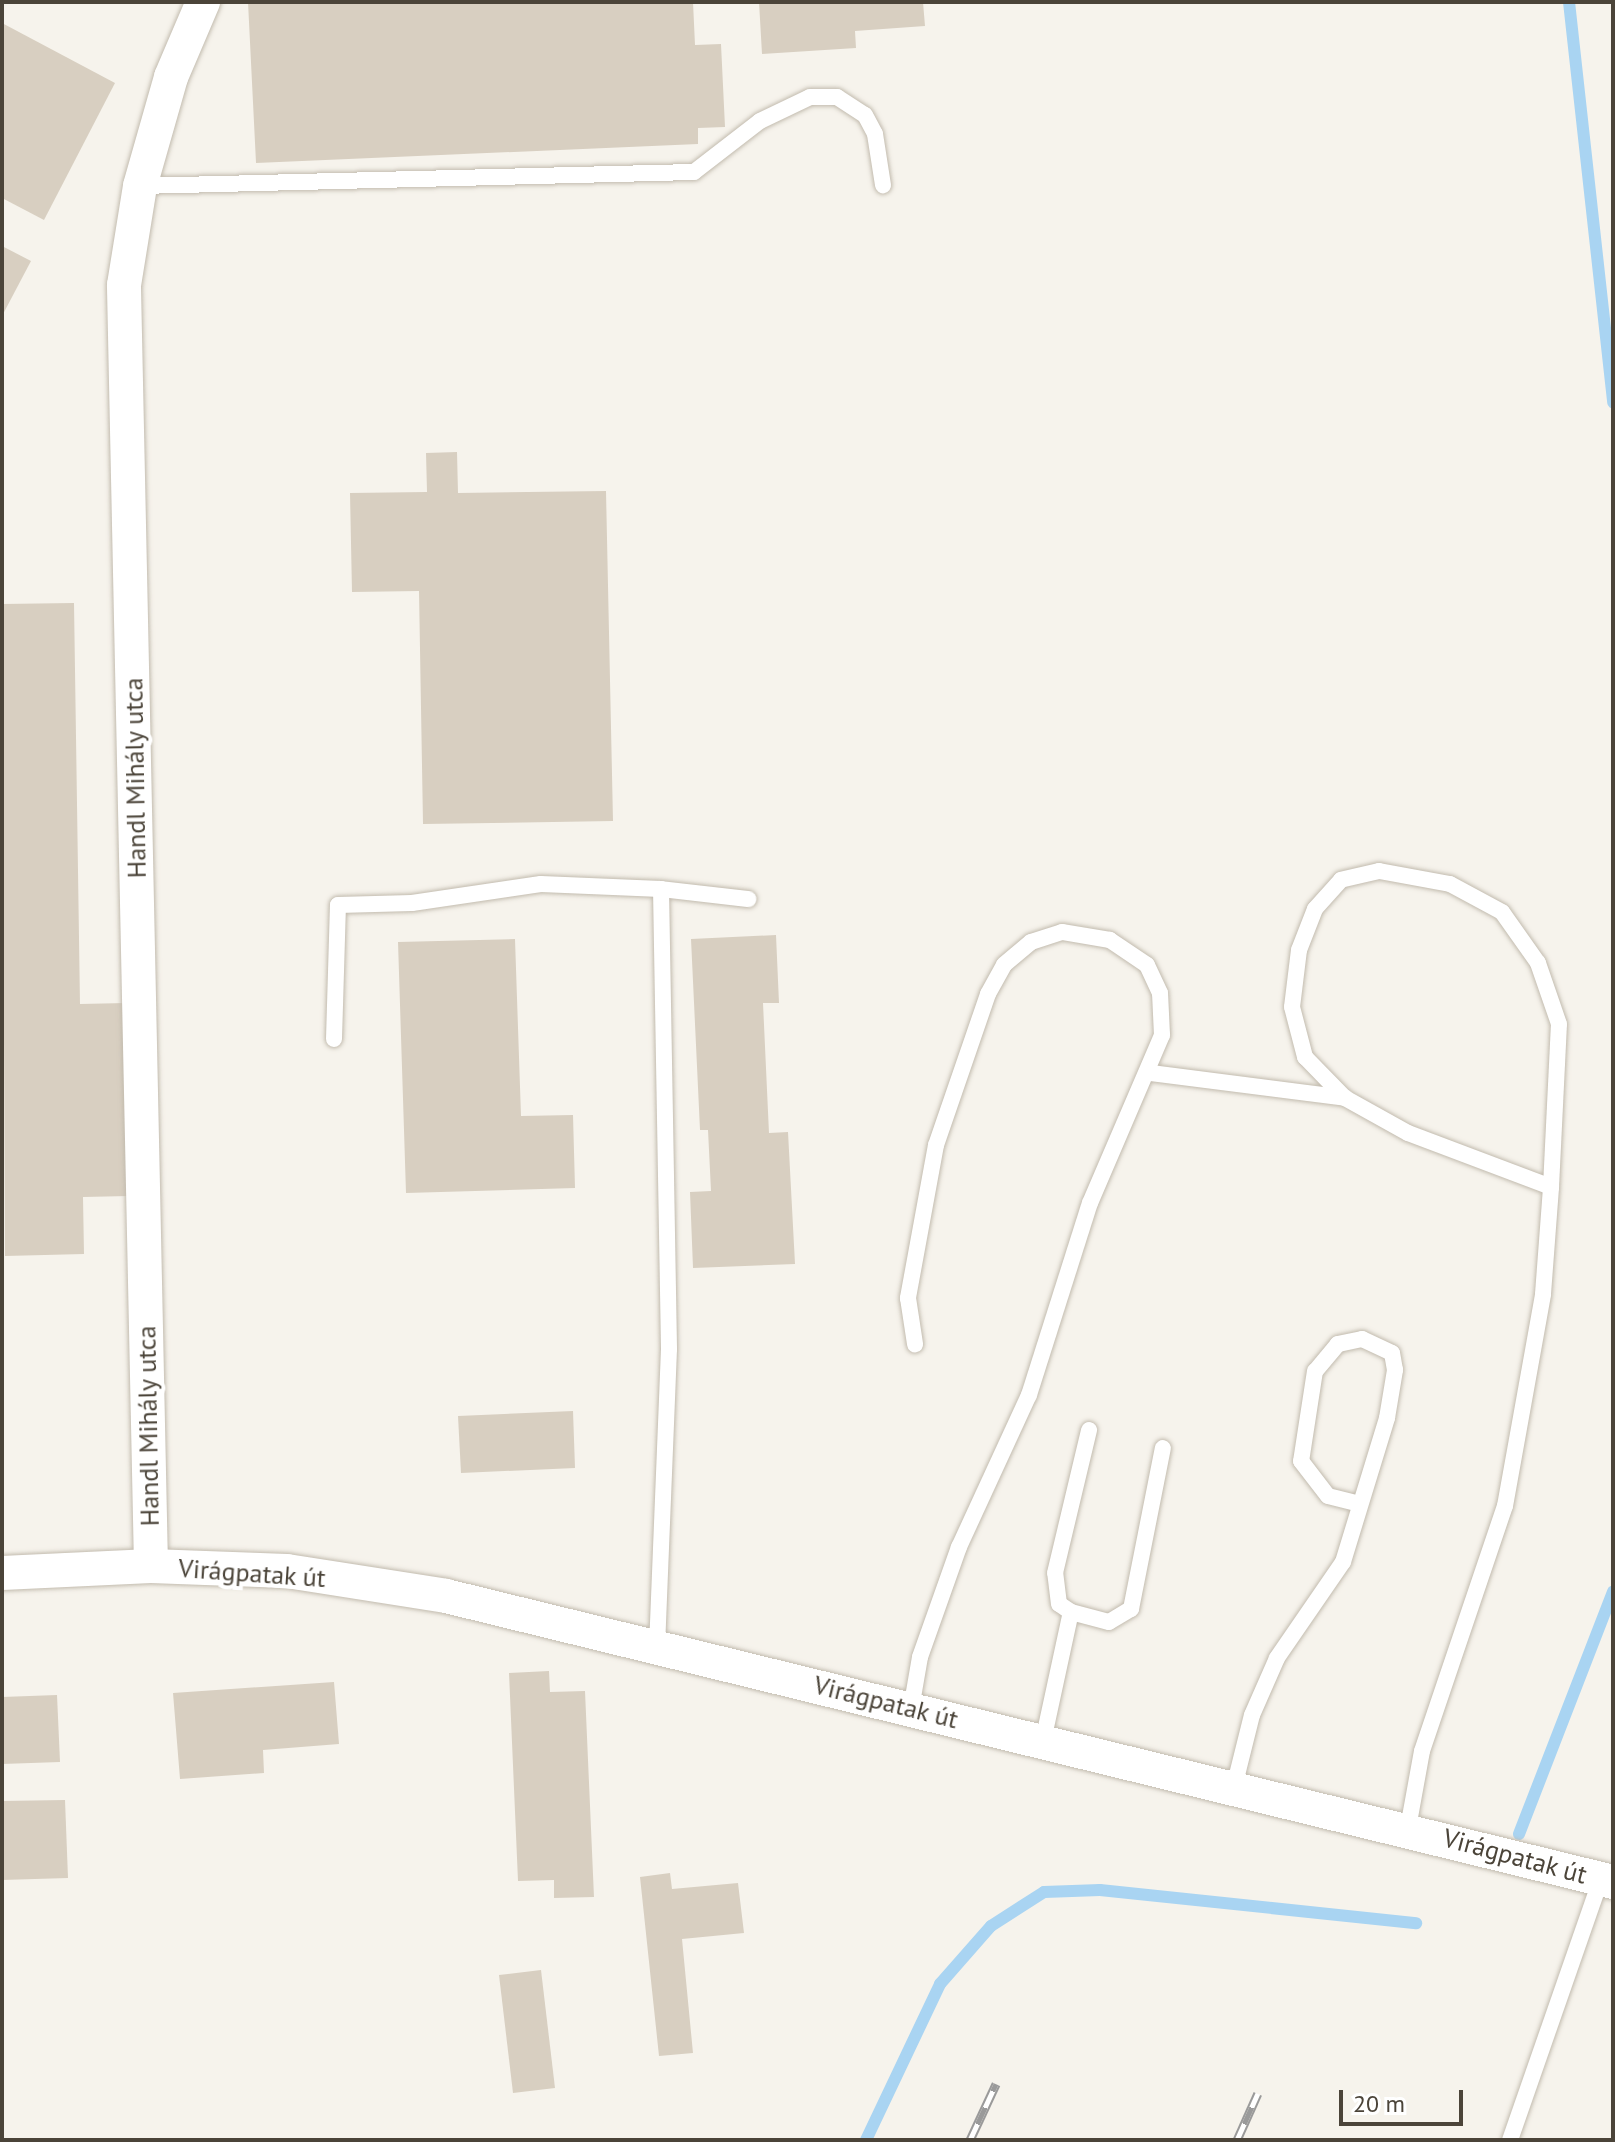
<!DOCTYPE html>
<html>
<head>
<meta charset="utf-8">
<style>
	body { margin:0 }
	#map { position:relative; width:1615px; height:2142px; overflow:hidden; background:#f6f3ec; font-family:"PT Sans",sans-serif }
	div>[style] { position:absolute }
	.stream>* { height:12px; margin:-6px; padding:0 6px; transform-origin:6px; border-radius:6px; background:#a9d4f2 }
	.building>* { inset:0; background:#d8cfc1 }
	.roads { filter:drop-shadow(0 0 2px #c2bbae) drop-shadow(0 0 2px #c2bbae) }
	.lane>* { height:16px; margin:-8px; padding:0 8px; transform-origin:8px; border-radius:8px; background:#fff }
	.street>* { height:34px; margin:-17px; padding:0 17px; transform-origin:17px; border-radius:17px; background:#fff }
	.rail>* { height:9px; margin-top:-4.5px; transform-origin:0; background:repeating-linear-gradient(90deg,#fff 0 18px,#9a9a9a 0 36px); box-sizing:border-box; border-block:2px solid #9a9a9a }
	span { translate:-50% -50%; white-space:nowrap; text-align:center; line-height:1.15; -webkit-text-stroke:8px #fff; paint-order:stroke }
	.street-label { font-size:26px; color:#4b4439 }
	.frame { position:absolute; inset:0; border:4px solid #4b4439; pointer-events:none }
	.scale { position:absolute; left:1339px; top:2090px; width:124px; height:36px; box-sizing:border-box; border:4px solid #4b4439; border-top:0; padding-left:10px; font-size:24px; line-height:28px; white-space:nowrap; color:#4b4439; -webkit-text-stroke:6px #fff; paint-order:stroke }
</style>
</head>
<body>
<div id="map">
	<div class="stream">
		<div style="left:1569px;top:2px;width:403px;rotate:83.7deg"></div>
		<div style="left:1519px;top:1834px;width:260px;rotate:-68.8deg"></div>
		<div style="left:866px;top:2140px;width:173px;rotate:-64.6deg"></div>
		<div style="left:940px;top:1984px;width:77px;rotate:-48.7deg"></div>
		<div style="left:991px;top:1926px;width:63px;rotate:-32.7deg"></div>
		<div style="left:1044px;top:1892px;width:56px;rotate:-2deg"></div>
		<div style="left:1100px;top:1890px;width:318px;rotate:6deg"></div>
	</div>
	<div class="building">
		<div style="clip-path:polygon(248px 2px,693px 2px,695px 45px,721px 44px,725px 127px,698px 128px,698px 144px,256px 163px)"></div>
		<div style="clip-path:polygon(759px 2px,923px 2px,925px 26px,855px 31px,856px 48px,762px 54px)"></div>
		<div style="clip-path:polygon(2px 23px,115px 83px,44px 220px,2px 198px)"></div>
		<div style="clip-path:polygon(2px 246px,31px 261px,2px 316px)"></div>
		<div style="clip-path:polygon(457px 452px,458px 493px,606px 491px,613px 821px,423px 824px,419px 591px,352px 592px,350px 493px,427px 492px,426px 453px)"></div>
		<div style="clip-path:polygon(74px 603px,80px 1004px,126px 1003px,129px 1196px,83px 1197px,84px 1254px,5px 1256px,2px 604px)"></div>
		<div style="clip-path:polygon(776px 935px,779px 1003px,763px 1003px,769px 1133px,788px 1132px,795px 1264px,693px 1268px,690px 1192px,711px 1191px,708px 1130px,700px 1130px,691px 939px)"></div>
		<div style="clip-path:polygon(515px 939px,521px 1116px,573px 1115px,575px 1188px,406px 1193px,398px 942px)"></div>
		<div style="clip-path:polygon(573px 1411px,575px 1468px,461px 1473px,458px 1416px)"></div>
		<div style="clip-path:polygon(549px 1671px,550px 1692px,585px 1691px,594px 1897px,554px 1898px,554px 1880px,518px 1881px,509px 1673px)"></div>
		<div style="clip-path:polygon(334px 1682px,339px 1744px,263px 1750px,264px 1773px,180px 1779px,173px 1693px)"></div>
		<div style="clip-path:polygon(57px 1695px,60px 1762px,2px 1764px,2px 1697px)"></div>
		<div style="clip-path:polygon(65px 1800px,68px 1878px,2px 1880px,2px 1801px)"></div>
		<div style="clip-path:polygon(670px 1873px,672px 1889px,738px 1883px,744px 1933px,682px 1939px,693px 2053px,659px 2056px,640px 1877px)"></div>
		<div style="clip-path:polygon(541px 1970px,555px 2088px,513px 2093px,499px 1975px)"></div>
	</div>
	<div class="roads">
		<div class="lane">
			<div style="left:140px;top:186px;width:554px;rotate:-1.45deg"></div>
			<div style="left:694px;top:172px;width:83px;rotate:-37.7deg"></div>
			<div style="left:760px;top:121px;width:55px;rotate:-25.6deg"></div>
			<div style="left:810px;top:97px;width:27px"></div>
			<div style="left:837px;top:97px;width:33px;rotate:33deg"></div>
			<div style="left:865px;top:115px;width:21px;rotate:62deg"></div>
			<div style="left:875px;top:134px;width:52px;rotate:81.1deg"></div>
			<div style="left:661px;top:889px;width:88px;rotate:6.6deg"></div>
			<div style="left:334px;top:1039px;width:134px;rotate:-88.3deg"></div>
			<div style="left:338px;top:905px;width:74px;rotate:-1.5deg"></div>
			<div style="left:412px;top:903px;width:130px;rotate:-8.4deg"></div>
			<div style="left:541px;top:884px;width:120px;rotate:2.4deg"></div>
			<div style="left:661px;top:889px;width:460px;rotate:89deg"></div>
			<div style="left:669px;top:1349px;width:295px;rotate:92.3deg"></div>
			<div style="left:1151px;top:1073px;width:196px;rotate:7.3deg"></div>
			<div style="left:1071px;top:1612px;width:39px;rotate:15deg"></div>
			<div style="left:1109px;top:1622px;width:26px;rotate:-31deg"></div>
			<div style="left:1131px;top:1609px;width:164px;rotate:-78.8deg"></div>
			<div style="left:911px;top:1709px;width:53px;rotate:-80.2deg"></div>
			<div style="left:920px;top:1657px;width:117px;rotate:-70.5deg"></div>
			<div style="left:959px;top:1547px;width:167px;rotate:-65.3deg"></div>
			<div style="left:1029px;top:1395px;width:201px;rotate:-72.4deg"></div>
			<div style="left:1090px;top:1203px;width:183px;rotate:-66.8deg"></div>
			<div style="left:1162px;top:1035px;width:42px;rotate:-92.7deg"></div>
			<div style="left:1160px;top:993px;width:31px;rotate:-115deg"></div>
			<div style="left:1147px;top:965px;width:45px;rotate:-146deg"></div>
			<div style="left:1110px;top:940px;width:49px;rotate:-170.5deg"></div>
			<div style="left:1062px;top:932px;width:33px;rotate:162deg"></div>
			<div style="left:1031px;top:942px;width:35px;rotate:140deg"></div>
			<div style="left:1004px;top:965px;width:33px;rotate:119deg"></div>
			<div style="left:988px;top:994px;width:160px;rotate:109deg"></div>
			<div style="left:936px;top:1145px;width:156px;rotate:100.4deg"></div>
			<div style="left:908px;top:1298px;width:47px;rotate:81.3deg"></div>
			<div style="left:1043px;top:1741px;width:132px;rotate:-77.8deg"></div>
			<div style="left:1071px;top:1612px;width:14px;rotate:-146deg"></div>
			<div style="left:1059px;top:1604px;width:31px;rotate:-97deg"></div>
			<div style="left:1055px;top:1573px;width:147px;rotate:-76.6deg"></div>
			<div style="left:1234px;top:1787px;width:74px;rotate:-76deg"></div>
			<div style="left:1252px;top:1715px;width:62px;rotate:-66.3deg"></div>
			<div style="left:1277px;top:1658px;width:116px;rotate:-55.5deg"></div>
			<div style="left:1343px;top:1562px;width:151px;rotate:-73deg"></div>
			<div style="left:1387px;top:1418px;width:49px;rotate:-80.5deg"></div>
			<div style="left:1395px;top:1370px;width:17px;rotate:-100deg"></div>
			<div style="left:1392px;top:1353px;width:33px;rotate:-155deg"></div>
			<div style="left:1362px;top:1339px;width:25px;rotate:168deg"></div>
			<div style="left:1338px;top:1344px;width:35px;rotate:130deg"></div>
			<div style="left:1315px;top:1371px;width:91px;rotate:98.8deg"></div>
			<div style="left:1301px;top:1461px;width:44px;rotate:52.4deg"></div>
			<div style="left:1328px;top:1496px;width:33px;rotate:14deg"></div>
			<div style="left:1408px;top:1828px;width:78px;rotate:-79.7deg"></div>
			<div style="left:1422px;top:1751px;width:259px;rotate:-71.3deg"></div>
			<div style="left:1505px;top:1506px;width:215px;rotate:-79.8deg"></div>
			<div style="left:1543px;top:1294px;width:107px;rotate:-85.7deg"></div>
			<div style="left:1551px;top:1187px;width:163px;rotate:-87.2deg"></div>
			<div style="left:1559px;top:1024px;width:65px;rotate:-109deg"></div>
			<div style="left:1538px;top:963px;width:62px;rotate:-125.2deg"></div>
			<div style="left:1502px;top:912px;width:59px;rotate:-151.7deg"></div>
			<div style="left:1450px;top:884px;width:72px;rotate:-169.6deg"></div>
			<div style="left:1379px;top:871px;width:39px;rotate:167deg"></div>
			<div style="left:1341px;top:880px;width:39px;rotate:132deg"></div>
			<div style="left:1315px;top:909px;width:44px;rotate:111.3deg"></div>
			<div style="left:1299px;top:950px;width:57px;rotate:97deg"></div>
			<div style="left:1292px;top:1007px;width:52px;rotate:75.4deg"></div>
			<div style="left:1305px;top:1057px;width:57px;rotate:45.7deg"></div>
			<div style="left:1345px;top:1098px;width:72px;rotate:29.1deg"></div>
			<div style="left:1408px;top:1133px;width:153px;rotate:20.7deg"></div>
			<div style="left:1510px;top:2140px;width:277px;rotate:-70.8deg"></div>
		</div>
		<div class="street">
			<div style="left:151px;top:1566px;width:1281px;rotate:-91.21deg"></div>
			<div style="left:124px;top:285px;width:100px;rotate:-80.8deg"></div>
			<div style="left:140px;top:186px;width:113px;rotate:-74.1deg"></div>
			<div style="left:171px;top:77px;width:82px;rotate:-66.9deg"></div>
			<div style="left:2px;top:1573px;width:149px;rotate:-2.7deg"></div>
			<div style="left:151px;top:1566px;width:136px;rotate:2.1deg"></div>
			<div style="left:287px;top:1571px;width:161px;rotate:8.9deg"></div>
			<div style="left:446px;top:1596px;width:1202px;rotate:13.77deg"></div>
		</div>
	</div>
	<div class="rail">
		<div style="left:970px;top:2140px;width:62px;rotate:-65.1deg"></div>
		<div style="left:1237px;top:2140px;width:51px;rotate:-65.9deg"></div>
	</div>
	<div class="street-label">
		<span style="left:135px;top:778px;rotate:-91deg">Handl Mihály utca</span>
		<span style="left:148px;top:1426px;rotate:-91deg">Handl Mihály utca</span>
		<span style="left:252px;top:1573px;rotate:4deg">Virágpatak út</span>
		<span style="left:886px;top:1702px;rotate:14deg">Virágpatak út</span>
		<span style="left:1515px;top:1856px;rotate:15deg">Virágpatak út</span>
	</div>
	<div class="frame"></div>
	<div class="scale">20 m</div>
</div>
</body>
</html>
